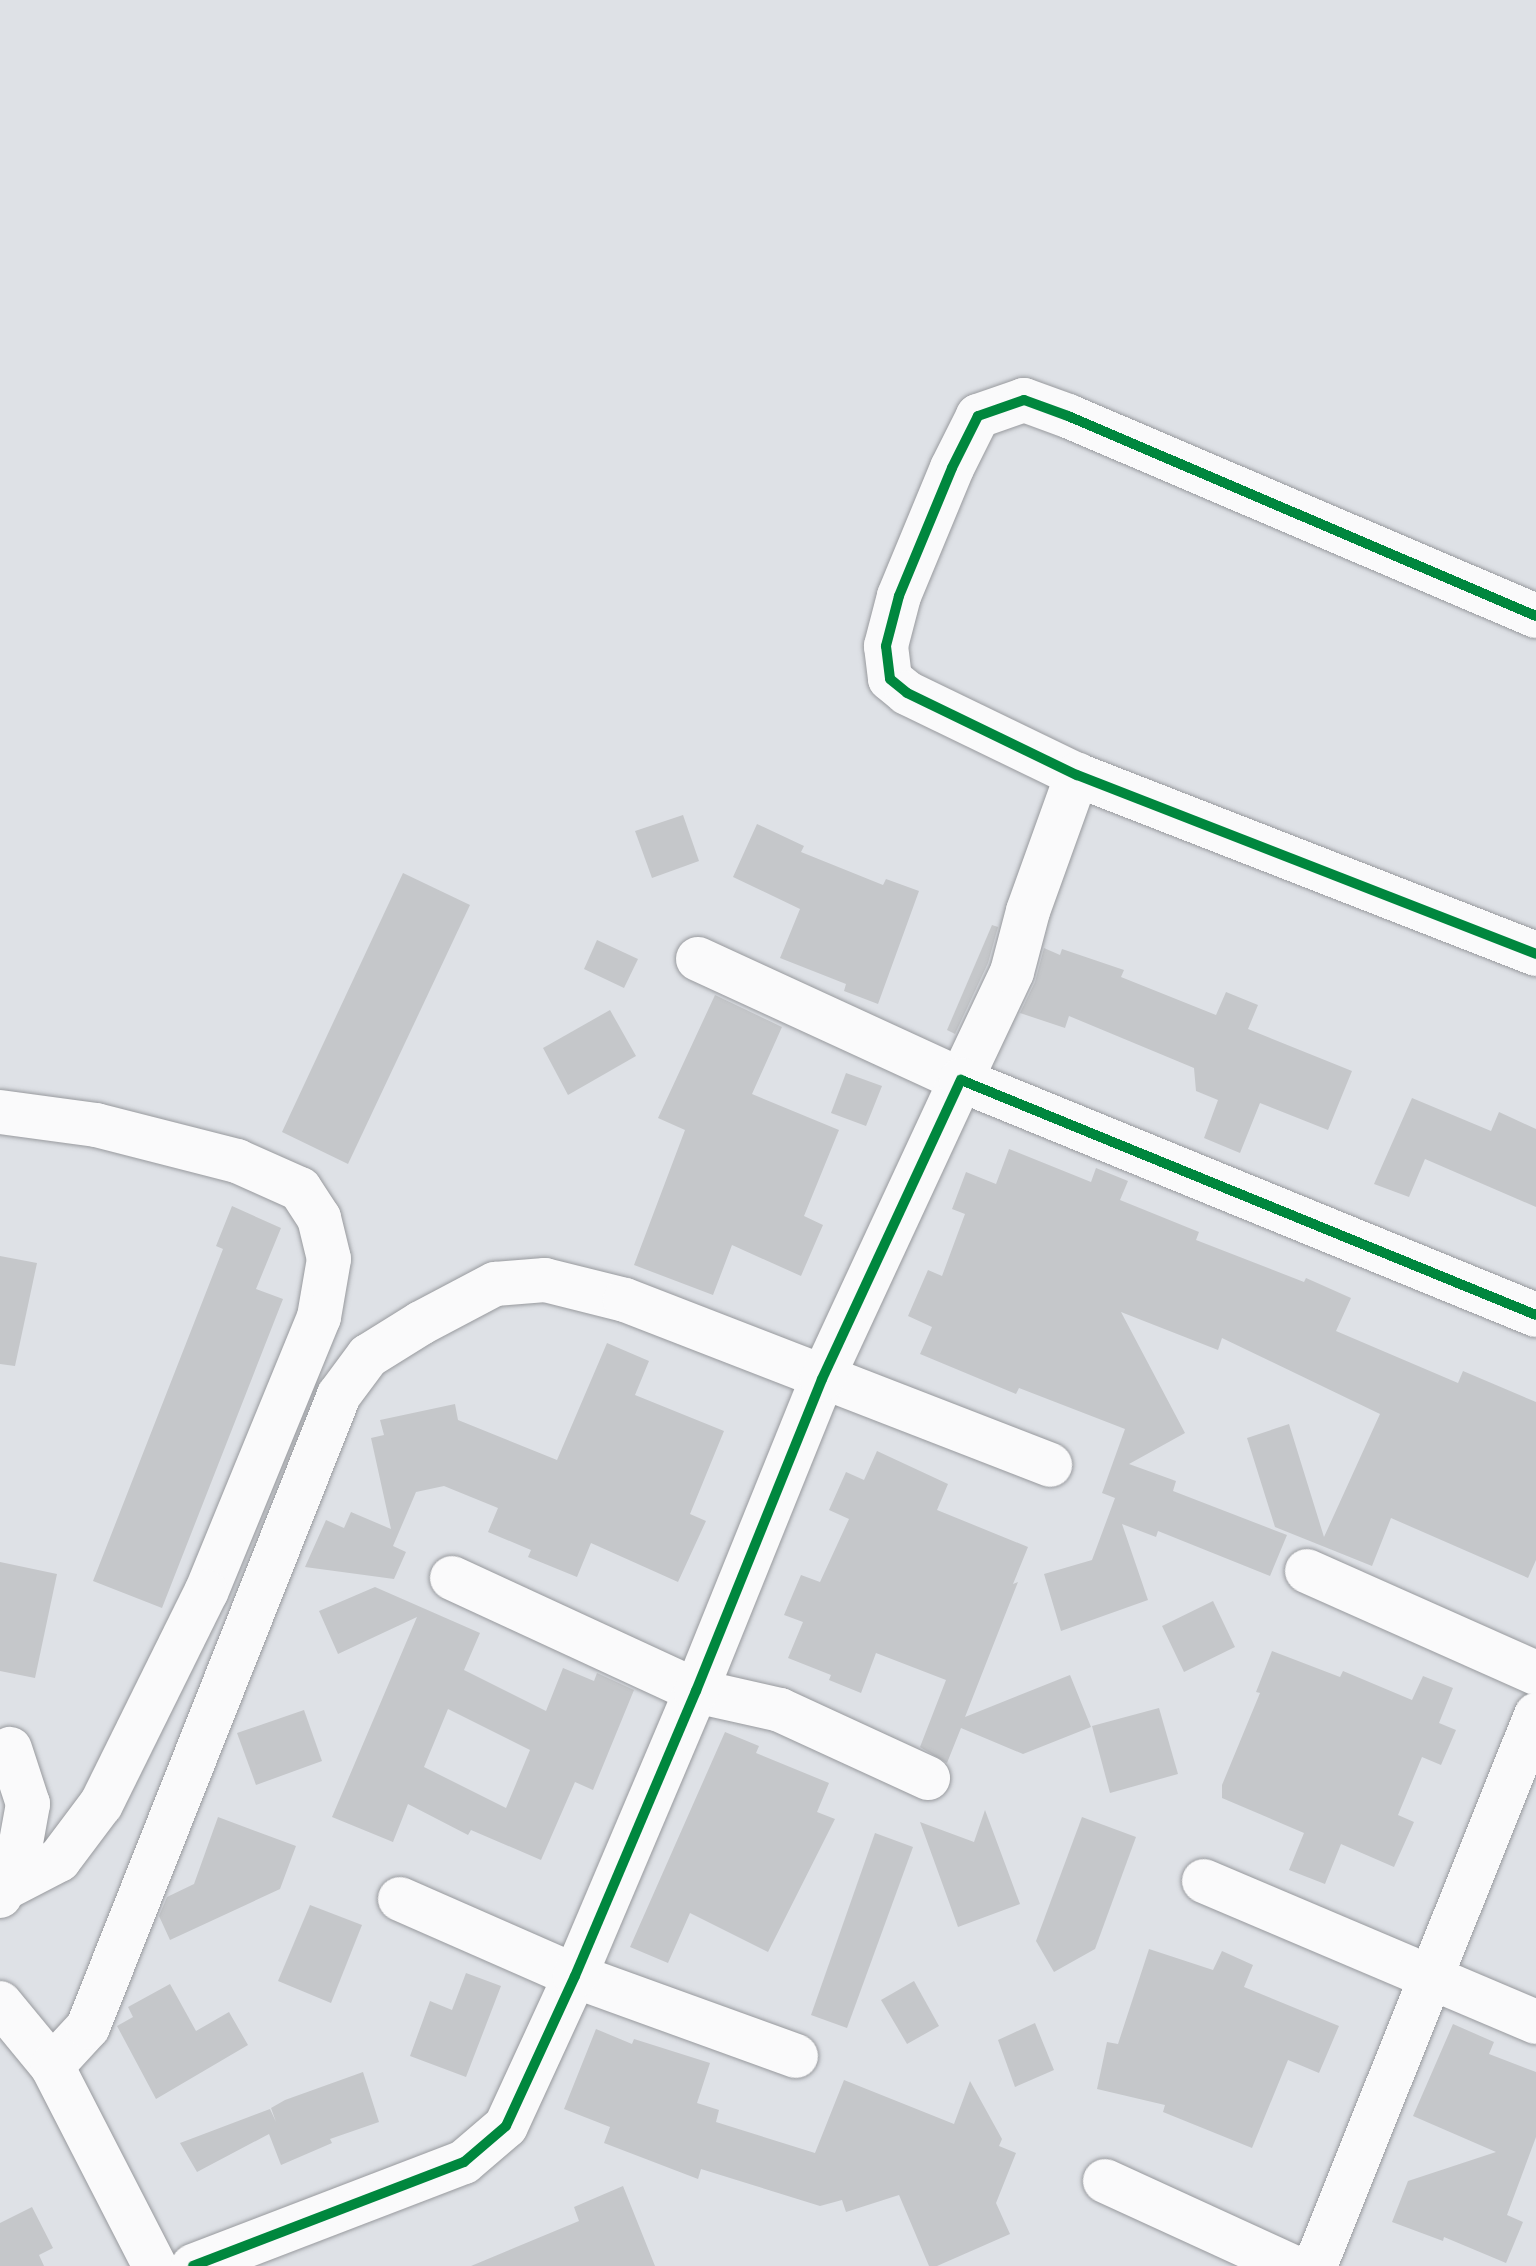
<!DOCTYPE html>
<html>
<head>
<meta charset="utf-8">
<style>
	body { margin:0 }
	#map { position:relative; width:1536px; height:2266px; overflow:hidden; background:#dee1e6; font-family:Lato,sans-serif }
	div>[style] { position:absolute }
	.building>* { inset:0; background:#c5c7ca }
	.roads { filter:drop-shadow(0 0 2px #989a9e) drop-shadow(0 0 2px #989a9e) }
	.minor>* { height:44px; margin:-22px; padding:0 22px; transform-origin:22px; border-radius:22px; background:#fafafb }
	.cycleway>* { height:10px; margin:-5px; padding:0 5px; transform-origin:5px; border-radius:5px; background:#00873e }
	span { translate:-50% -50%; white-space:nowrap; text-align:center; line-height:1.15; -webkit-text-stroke:8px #fff; paint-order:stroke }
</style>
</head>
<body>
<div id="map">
	<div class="building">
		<div style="clip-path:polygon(683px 815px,699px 861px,652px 878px,635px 831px)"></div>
		<div style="clip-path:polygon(757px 824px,804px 846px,801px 852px,883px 885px,886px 879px,919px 891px,878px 1004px,844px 991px,846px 984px,780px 958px,800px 909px,733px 877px)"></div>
		<div style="clip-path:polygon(403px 873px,470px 905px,348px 1164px,282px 1132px)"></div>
		<div style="clip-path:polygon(992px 925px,998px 927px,988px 963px,955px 1034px,947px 1030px)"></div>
		<div style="clip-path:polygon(597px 940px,638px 959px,624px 988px,584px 969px)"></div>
		<div style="clip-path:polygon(1044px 948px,1060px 955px,1062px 949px,1124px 970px,1121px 977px,1216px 1015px,1226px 992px,1258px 1005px,1248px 1029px,1352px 1071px,1328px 1130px,1260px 1103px,1240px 1153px,1204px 1138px,1218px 1100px,1196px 1091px,1194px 1068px,1069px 1016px,1065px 1028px,1020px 1013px,1035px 982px)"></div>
		<div style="clip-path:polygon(715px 995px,782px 1027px,752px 1094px,839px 1130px,804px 1216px,823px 1225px,801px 1276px,732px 1245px,713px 1295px,634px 1265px,685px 1130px,658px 1118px)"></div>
		<div style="clip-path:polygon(610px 1010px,636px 1056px,568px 1095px,543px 1048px)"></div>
		<div style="clip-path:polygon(846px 1073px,882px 1086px,866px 1126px,831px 1113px)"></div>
		<div style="clip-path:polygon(1412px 1098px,1491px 1131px,1499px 1112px,1536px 1129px,1536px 1207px,1425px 1159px,1409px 1197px,1374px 1184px)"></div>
		<div style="clip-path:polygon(1009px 1149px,1091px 1182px,1096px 1168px,1128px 1181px,1120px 1200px,1199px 1232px,1196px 1240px,1304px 1282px,1306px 1278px,1351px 1298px,1336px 1331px,1458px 1383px,1463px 1371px,1536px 1402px,1536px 1560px,1528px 1578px,1391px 1518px,1372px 1566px,1275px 1527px,1247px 1438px,1289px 1424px,1324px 1537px,1380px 1414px,1222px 1338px,1218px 1350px,1121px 1312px,1185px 1433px,1129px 1464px,1176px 1481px,1173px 1491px,1287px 1535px,1270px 1576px,1158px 1531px,1156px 1537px,1122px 1524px,1148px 1600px,1061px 1631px,1044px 1574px,1092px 1560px,1115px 1498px,1102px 1493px,1125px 1429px,1019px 1388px,1016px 1394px,920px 1354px,932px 1327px,908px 1316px,928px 1270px,942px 1276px,965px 1214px,952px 1209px,966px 1172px,996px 1184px)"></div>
		<div style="clip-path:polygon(232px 1206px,281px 1228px,256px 1289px,283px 1299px,162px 1608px,93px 1581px,223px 1249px,216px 1246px)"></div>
		<div style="clip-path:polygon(0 1256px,37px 1263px,15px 1366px,0 1364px)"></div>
		<div style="clip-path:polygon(607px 1343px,649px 1361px,635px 1395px,724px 1431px,690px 1514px,706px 1521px,678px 1582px,591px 1543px,577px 1577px,528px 1557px,531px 1550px,488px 1532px,498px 1508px,444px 1486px,416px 1492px,393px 1546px,406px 1552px,394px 1579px,305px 1567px,326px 1520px,344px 1528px,351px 1512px,391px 1529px,371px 1438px,384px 1435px,380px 1420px,455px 1404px,458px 1420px,557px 1460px)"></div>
		<div style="clip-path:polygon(877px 1451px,948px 1484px,937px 1510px,1028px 1547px,1013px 1584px,1018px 1582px,965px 1717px,1070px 1675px,1091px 1727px,1023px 1754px,961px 1728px,947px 1763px,920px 1747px,946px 1680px,876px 1653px,861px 1693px,829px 1680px,831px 1675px,788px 1658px,803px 1622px,784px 1615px,801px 1575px,820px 1582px,849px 1519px,829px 1510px,846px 1472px,864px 1480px)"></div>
		<div style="clip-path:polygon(0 1562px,57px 1574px,35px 1678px,0 1671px)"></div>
		<div style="clip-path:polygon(evenodd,375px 1587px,480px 1633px,464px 1670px,546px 1711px,563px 1668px,594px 1681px,597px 1673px,634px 1690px,593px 1790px,575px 1782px,541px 1860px,471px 1830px,468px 1835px,408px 1804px,393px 1842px,332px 1817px,417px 1617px,338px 1654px,319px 1611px,375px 1587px,448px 1709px,530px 1750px,506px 1808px,424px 1767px,448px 1709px)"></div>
		<div style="clip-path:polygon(1213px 1601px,1235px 1647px,1184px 1672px,1162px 1626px)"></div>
		<div style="clip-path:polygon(1272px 1651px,1340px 1677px,1343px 1671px,1412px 1700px,1423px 1676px,1453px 1688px,1439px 1723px,1456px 1730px,1441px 1765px,1422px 1757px,1398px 1815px,1414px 1822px,1394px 1867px,1341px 1844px,1325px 1884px,1289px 1870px,1304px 1833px,1222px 1798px,1222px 1785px,1260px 1693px,1256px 1692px)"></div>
		<div style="clip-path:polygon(1159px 1708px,1178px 1774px,1110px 1793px,1092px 1726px)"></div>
		<div style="clip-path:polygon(304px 1710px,322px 1761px,256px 1785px,237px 1733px)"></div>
		<div style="clip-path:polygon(725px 1732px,759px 1746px,756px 1753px,829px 1783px,817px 1812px,835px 1819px,768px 1952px,690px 1913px,668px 1963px,630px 1947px)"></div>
		<div style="clip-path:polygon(985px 1810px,1020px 1904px,958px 1927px,920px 1822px,974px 1842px)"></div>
		<div style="clip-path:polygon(218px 1817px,296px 1846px,280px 1889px,170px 1940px,159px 1916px,167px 1897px,194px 1884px)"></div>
		<div style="clip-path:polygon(1082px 1817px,1136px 1837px,1095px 1949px,1054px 1972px,1036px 1941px)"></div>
		<div style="clip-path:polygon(875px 1833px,913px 1847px,847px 2028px,811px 2015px)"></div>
		<div style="clip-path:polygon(310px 1905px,362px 1925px,331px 2003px,278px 1981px)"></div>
		<div style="clip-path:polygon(1149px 1949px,1213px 1970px,1222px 1951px,1253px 1965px,1244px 1987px,1339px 2026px,1319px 2073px,1288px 2060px,1252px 2148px,1163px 2112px,1165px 2105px,1097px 2089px,1107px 2042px,1118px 2044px)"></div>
		<div style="clip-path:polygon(466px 1973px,501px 1986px,466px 2077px,410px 2056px,430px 2001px,452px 2010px)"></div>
		<div style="clip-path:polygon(914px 1981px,939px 2026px,907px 2044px,881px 2000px)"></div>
		<div style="clip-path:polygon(170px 1984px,196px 2031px,229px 2012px,248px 2045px,156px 2099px,117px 2026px,133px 2017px,128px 2007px)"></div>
		<div style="clip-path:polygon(1035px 2023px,1054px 2070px,1015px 2087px,998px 2040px)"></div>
		<div style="clip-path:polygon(1453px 2024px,1494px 2042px,1489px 2054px,1536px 2072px,1536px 2137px,1507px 2215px,1523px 2222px,1506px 2263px,1444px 2237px,1443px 2241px,1392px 2222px,1408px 2181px,1496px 2152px,1413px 2116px)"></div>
		<div style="clip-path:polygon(596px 2029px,632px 2044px,634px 2039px,710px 2063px,697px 2103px,719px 2110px,716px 2122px,815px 2153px,844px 2080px,954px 2124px,970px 2081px,1002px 2139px,999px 2146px,1016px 2153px,996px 2203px,1010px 2234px,937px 2266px,929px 2266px,899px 2195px,846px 2212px,842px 2200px,820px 2206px,701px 2169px,698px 2179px,604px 2143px,610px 2127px,564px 2109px)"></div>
		<div style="clip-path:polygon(363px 2072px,379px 2122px,330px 2139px,332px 2143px,281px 2165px,269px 2134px,197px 2172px,180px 2143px,270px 2109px,276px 2122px,271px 2108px,285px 2100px)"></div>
		<div style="clip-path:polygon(623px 2186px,655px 2266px,471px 2266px,579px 2221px,574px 2207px)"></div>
		<div style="clip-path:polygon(32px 2207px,53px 2248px,39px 2255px,44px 2266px,0 2266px,0 2223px)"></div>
	</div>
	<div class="roads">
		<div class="minor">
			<div style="left:1536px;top:616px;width:509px;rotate:-156.86deg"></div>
			<div style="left:1068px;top:416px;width:47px;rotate:-160deg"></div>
			<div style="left:1024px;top:400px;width:49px;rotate:160.8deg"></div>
			<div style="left:978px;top:416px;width:58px;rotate:116.6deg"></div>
			<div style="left:952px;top:468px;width:139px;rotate:112.5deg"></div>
			<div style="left:899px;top:596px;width:52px;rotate:104.6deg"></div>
			<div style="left:886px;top:646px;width:33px;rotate:83deg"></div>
			<div style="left:890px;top:679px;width:22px;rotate:39deg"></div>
			<div style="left:907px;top:693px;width:189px;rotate:25.8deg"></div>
			<div style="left:1077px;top:775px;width:493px;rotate:21.3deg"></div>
			<div style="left:698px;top:959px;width:289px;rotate:24.7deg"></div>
			<div style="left:961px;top:1080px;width:119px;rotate:-64.7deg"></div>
			<div style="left:1012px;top:972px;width:63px;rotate:-75.3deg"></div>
			<div style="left:1028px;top:911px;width:145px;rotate:-70.2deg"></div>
			<div style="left:0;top:1112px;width:97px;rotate:7.7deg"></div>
			<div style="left:96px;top:1125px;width:146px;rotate:14.3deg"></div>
			<div style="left:237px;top:1161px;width:69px;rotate:24deg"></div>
			<div style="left:300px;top:1189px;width:35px;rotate:57deg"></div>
			<div style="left:319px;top:1218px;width:42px;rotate:76.3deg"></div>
			<div style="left:329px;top:1259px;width:59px;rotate:99.8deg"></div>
			<div style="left:319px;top:1317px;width:297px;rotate:112.3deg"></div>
			<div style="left:206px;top:1592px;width:237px;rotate:116.3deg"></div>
			<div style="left:101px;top:1804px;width:70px;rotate:126.9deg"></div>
			<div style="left:59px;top:1860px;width:63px;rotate:152.6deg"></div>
			<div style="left:1307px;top:1571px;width:251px;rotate:24deg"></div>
			<div style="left:452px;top:1578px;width:269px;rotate:24.8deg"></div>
			<div style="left:696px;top:1691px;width:86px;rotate:12.7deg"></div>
			<div style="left:780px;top:1710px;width:163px;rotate:24.7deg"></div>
			<div style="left:1204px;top:1881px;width:361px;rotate:23deg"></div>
			<div style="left:0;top:1896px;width:52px;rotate:-67.4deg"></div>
			<div style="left:20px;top:1848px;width:45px;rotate:-79.7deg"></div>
			<div style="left:28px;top:1804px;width:58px;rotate:-108.1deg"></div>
			<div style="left:400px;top:1899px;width:191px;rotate:23.7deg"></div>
			<div style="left:575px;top:1976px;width:235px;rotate:19.9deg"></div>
			<div style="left:0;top:2003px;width:82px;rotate:50.5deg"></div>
			<div style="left:52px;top:2066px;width:225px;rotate:62.8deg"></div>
			<div style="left:52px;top:2066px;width:53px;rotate:-47.3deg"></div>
			<div style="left:88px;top:2027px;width:680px;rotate:-68.34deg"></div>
			<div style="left:339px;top:1395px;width:49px;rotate:-53.4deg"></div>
			<div style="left:368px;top:1356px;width:62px;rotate:-31.9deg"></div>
			<div style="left:421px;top:1323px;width:84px;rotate:-27.8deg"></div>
			<div style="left:495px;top:1284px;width:50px;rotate:-4.6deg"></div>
			<div style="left:545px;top:1280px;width:82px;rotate:14deg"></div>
			<div style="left:625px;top:1300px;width:456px;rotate:21.2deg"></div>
			<div style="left:1105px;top:2181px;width:205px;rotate:24.6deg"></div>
			<div style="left:193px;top:2266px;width:290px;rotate:-21deg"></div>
			<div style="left:464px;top:2162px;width:55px;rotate:-40.6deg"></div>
			<div style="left:506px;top:2126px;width:165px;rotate:-65.3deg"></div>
			<div style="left:575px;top:1976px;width:310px;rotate:-67deg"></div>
			<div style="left:696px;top:1691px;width:336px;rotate:-68deg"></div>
			<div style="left:822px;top:1379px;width:330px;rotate:-65.1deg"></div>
			<div style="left:961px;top:1080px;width:621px;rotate:22.23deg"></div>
			<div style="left:1315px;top:2266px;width:594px;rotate:-68.14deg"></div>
		</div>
	</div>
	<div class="cycleway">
		<div style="left:1536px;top:616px;width:509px;rotate:-156.86deg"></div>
		<div style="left:1068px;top:416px;width:47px;rotate:-160deg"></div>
		<div style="left:1024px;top:400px;width:49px;rotate:160.8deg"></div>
		<div style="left:978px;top:416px;width:58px;rotate:116.6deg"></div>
		<div style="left:952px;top:468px;width:139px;rotate:112.5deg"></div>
		<div style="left:899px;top:596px;width:52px;rotate:104.6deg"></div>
		<div style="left:886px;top:646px;width:33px;rotate:83deg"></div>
		<div style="left:890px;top:679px;width:22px;rotate:39deg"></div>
		<div style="left:907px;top:693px;width:189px;rotate:25.8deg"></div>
		<div style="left:1077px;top:775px;width:493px;rotate:21.3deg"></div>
		<div style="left:193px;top:2266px;width:290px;rotate:-21deg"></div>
		<div style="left:464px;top:2162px;width:55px;rotate:-40.6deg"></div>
		<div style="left:506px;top:2126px;width:165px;rotate:-65.3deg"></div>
		<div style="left:575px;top:1976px;width:310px;rotate:-67deg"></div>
		<div style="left:696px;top:1691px;width:336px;rotate:-68deg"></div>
		<div style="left:822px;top:1379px;width:330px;rotate:-65.1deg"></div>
		<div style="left:961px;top:1080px;width:621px;rotate:22.23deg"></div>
	</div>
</div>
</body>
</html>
